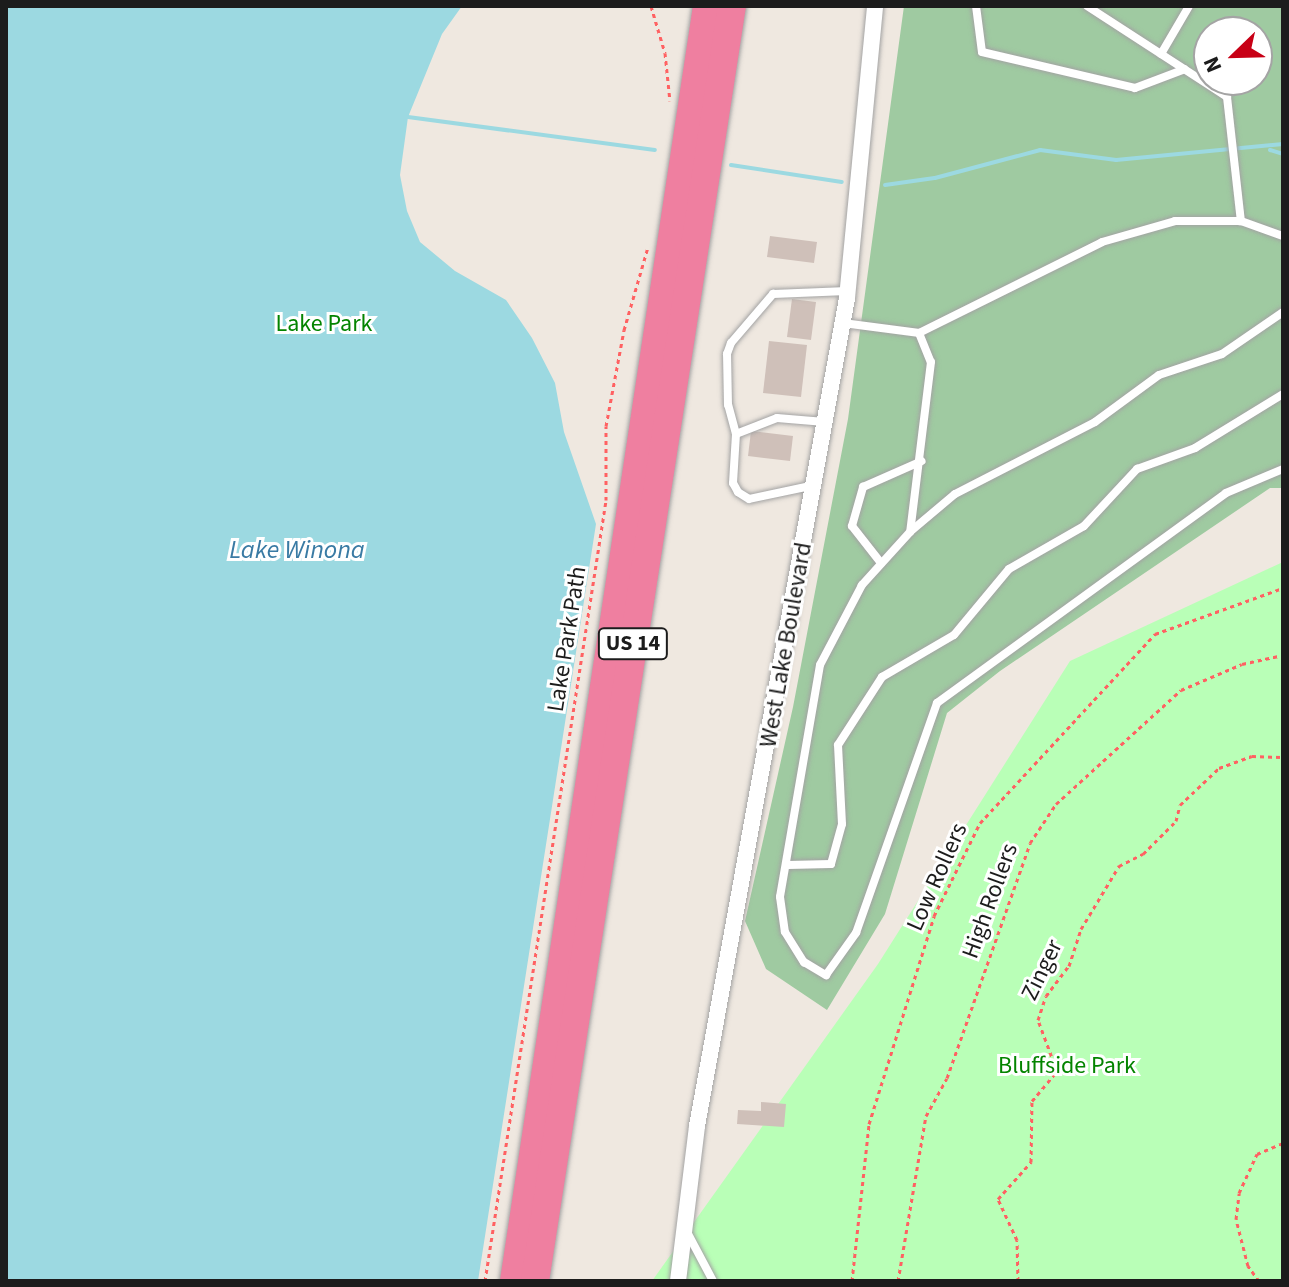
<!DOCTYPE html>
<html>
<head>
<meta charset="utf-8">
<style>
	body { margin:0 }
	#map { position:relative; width:1289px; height:1287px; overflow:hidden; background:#efe8e0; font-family:"Source Sans 3",sans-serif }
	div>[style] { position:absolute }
	.cemetery>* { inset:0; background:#9fcaa1 }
	.park>* { inset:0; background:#b9ffb7 }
	.water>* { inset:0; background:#9cd9e1 }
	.stream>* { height:4px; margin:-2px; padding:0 2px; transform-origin:2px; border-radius:2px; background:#9cd9e1 }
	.building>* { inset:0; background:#cfc0b9 }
	.path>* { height:3px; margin-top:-1.5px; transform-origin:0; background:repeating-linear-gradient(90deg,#ff6162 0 4px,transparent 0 8px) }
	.roads { filter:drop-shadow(0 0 2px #a3a3a3) drop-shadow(0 0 2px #a3a3a3) }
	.lane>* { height:8px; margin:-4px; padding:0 4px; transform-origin:4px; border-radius:4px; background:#fff }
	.street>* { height:16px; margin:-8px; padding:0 8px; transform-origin:8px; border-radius:8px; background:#fff }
	.highway>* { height:28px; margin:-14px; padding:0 14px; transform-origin:14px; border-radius:14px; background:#ef7fa0 }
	span { translate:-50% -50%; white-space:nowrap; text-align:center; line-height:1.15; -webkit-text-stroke:6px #fff; paint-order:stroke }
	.shield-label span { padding:2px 6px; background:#fff; border:2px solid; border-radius:6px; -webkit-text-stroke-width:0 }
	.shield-label { font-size:22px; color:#1c1c1c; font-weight:700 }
	.park-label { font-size:24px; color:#048400 }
	.street-label { font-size:24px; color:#1c1c1c }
	.water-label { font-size:26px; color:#3a7ba4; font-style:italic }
	.frame { position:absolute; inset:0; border:8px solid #1c1c1c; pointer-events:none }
	.north { position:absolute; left:1193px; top:16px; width:80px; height:80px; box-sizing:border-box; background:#fff; border:2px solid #a4a4a4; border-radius:50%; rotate:247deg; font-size:22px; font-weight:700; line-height:32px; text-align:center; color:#1c1c1c }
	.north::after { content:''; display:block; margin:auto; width:28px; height:36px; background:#c80016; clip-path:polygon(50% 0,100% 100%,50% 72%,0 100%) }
</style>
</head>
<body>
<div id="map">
	<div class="cemetery">
		<div style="clip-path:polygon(evenodd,904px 6px,1283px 6px,1283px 488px,1270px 488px,1000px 671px,947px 713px,885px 914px,827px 1010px,766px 969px,745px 921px,793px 707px,848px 419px,904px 6px,1209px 32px,1257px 32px,1257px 80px,1209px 80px,1209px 32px)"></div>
	</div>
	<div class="park">
		<div style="clip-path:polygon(1283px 562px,1283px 1281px,652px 1281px,878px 964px,1070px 661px)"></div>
	</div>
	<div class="water">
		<div style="clip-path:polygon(6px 6px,462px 6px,442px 34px,408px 117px,400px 175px,407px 211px,420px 242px,455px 271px,506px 300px,532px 338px,555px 383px,564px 432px,596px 524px,478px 1281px,6px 1281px)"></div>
	</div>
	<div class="stream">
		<div style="left:408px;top:117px;width:249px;rotate:7.6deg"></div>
		<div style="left:1270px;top:150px;width:14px;rotate:17deg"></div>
		<div style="left:731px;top:165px;width:112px;rotate:8.7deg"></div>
		<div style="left:885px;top:185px;width:50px;rotate:-8deg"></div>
		<div style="left:935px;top:178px;width:109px;rotate:-14.9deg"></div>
		<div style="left:1040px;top:150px;width:77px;rotate:7.5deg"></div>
		<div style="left:1116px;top:160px;width:168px;rotate:-5.5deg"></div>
	</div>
	<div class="building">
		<div style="clip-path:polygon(770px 236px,817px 242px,814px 263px,767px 257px)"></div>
		<div style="clip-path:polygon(792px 299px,816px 302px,811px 340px,787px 337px)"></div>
		<div style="clip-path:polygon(769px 341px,807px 345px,801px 397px,763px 393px)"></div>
		<div style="clip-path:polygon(751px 431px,793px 436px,790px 461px,748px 456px)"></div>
		<div style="clip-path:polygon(761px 1102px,786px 1104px,784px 1127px,737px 1124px,738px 1110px,761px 1111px)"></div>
	</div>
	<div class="path">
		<div style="left:651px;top:6px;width:49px;rotate:73.4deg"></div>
		<div style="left:665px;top:53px;width:48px;rotate:84.1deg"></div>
		<div style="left:485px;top:1281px;width:790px;rotate:-81.19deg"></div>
		<div style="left:606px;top:500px;width:74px;rotate:-90deg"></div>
		<div style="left:606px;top:426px;width:98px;rotate:-79.4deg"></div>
		<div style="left:624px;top:330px;width:86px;rotate:-73.9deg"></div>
		<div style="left:852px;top:1281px;width:158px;rotate:-83.8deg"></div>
		<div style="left:869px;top:1124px;width:218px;rotate:-72.6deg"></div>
		<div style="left:934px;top:916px;width:104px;rotate:-63.7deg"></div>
		<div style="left:980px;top:823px;width:258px;rotate:-47.2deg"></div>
		<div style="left:1155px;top:634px;width:136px;rotate:-19.8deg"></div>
		<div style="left:898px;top:1281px;width:167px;rotate:-80.4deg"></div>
		<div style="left:926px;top:1116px;width:43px;rotate:-61.1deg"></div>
		<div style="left:947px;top:1078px;width:249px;rotate:-70.5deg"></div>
		<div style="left:1030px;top:843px;width:47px;rotate:-56.3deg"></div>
		<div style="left:1056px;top:804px;width:169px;rotate:-42.4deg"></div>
		<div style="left:1181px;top:690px;width:66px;rotate:-23.1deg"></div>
		<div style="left:1242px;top:664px;width:42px;rotate:-12.4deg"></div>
		<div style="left:1018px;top:1281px;width:41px;rotate:-91.4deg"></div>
		<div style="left:1017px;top:1240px;width:45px;rotate:-114.9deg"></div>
		<div style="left:998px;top:1199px;width:50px;rotate:-48.3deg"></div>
		<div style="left:1031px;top:1162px;width:61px;rotate:-89.1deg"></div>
		<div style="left:1032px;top:1101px;width:39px;rotate:-50deg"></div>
		<div style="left:1057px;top:1071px;width:54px;rotate:-110.4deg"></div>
		<div style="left:1038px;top:1020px;width:25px;rotate:-72deg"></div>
		<div style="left:1046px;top:996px;width:38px;rotate:-53deg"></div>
		<div style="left:1069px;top:966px;width:39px;rotate:-72deg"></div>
		<div style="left:1081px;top:929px;width:74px;rotate:-58.9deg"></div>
		<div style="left:1119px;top:866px;width:27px;rotate:-27deg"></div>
		<div style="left:1143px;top:854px;width:47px;rotate:-45deg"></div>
		<div style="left:1176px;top:821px;width:16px;rotate:-76deg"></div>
		<div style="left:1180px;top:805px;width:54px;rotate:-43.5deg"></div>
		<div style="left:1219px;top:768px;width:35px;rotate:-20deg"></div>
		<div style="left:1252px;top:756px;width:31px;rotate:2deg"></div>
		<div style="left:1259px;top:1281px;width:19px;rotate:-126deg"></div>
		<div style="left:1248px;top:1266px;width:49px;rotate:-104.3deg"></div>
		<div style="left:1236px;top:1219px;width:26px;rotate:-83deg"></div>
		<div style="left:1239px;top:1193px;width:43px;rotate:-65.2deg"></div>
		<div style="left:1257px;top:1154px;width:28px;rotate:-23deg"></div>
	</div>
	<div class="roads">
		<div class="lane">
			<div style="left:976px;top:6px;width:46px;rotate:82.6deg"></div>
			<div style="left:982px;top:52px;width:157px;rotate:13.2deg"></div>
			<div style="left:1135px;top:88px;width:53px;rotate:-20.8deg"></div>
			<div style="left:1087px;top:6px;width:167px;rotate:33deg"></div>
			<div style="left:1227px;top:97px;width:125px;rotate:83.6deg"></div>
			<div style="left:1161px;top:54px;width:56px;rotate:-59.7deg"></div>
			<div style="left:843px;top:323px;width:77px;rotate:7.5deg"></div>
			<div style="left:919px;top:333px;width:204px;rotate:-26.4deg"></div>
			<div style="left:1102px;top:242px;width:76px;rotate:-16deg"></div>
			<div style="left:1175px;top:221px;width:66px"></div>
			<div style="left:1241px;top:221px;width:45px;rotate:19.7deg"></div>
			<div style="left:919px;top:333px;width:31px;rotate:68deg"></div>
			<div style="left:931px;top:362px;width:171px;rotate:97deg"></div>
			<div style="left:910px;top:532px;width:72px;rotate:132.2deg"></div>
			<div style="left:862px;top:585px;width:90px;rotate:117.7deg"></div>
			<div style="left:820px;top:665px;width:235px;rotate:99.8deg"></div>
			<div style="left:780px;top:897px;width:35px;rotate:82deg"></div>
			<div style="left:785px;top:932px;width:36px;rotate:58deg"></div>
			<div style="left:804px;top:962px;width:26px;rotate:31deg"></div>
			<div style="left:826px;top:975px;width:52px;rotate:-54.5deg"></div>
			<div style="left:856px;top:933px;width:244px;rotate:-70.6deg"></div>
			<div style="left:937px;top:703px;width:357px;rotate:-36deg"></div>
			<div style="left:1226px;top:493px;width:62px;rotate:-22.8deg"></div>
			<div style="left:736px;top:434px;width:44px;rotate:-21.3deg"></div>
			<div style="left:777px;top:418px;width:48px;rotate:4.8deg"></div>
			<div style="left:815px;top:485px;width:67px;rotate:168deg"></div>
			<div style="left:749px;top:499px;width:13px;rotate:-148deg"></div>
			<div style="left:738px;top:492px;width:10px;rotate:-119deg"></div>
			<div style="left:733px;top:483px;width:49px;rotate:-86.5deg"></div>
			<div style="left:736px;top:434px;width:30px;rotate:-105deg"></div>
			<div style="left:728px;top:405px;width:51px;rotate:-91.1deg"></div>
			<div style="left:727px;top:354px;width:12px;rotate:-70deg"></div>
			<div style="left:731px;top:343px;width:65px;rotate:-49.4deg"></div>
			<div style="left:773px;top:294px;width:74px;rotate:-2.3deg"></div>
			<div style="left:911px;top:531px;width:57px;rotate:-40.1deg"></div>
			<div style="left:955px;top:494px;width:157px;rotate:-27.2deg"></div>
			<div style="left:1095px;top:422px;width:79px;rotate:-36.3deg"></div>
			<div style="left:1159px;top:375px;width:66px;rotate:-18.4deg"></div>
			<div style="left:1222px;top:354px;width:74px;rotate:-34.5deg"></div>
			<div style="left:881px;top:563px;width:47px;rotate:-128.1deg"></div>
			<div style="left:852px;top:526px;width:41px;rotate:-74.2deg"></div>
			<div style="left:863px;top:487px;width:64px;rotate:-23.8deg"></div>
			<div style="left:788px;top:865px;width:43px;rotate:-1.3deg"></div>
			<div style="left:831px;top:864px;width:41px;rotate:-74.6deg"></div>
			<div style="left:842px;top:824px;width:79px;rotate:-92.9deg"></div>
			<div style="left:838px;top:745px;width:81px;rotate:-57.1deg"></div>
			<div style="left:882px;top:677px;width:83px;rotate:-30.3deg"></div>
			<div style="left:954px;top:635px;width:86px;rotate:-50.2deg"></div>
			<div style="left:1009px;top:569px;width:86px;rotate:-29.8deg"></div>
			<div style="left:1084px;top:526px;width:78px;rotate:-47.1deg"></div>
			<div style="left:1137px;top:469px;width:62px;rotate:-19.9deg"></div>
			<div style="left:1195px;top:448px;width:103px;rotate:-31.5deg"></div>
			<div style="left:687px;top:1232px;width:55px;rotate:62deg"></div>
		</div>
		<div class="street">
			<div style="left:678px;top:1281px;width:156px;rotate:-83deg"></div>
			<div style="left:697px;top:1126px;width:841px;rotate:-79.73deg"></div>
			<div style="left:847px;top:298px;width:293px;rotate:-84.5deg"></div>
		</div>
		<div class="highway">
			<div style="left:514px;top:1281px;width:1290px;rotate:-81.39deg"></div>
			<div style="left:535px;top:1281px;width:1290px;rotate:-81.22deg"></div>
		</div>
	</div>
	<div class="shield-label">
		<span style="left:633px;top:644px">US 14</span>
	</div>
	<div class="park-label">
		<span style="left:324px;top:324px">Lake Park</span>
		<span style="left:1067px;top:1066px">Bluffside Park</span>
	</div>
	<div class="street-label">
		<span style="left:567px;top:639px;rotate:-81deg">Lake Park Path</span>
		<span style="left:786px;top:645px;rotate:-80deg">West Lake Boulevard</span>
		<span style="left:937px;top:877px;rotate:-66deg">Low Rollers</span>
		<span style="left:990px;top:901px;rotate:-70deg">High Rollers</span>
		<span style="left:1042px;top:970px;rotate:-64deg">Zinger</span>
	</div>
	<div class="water-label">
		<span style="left:297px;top:550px">Lake Winona</span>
	</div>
	<div class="frame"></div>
	<div class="north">N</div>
</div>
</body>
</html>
